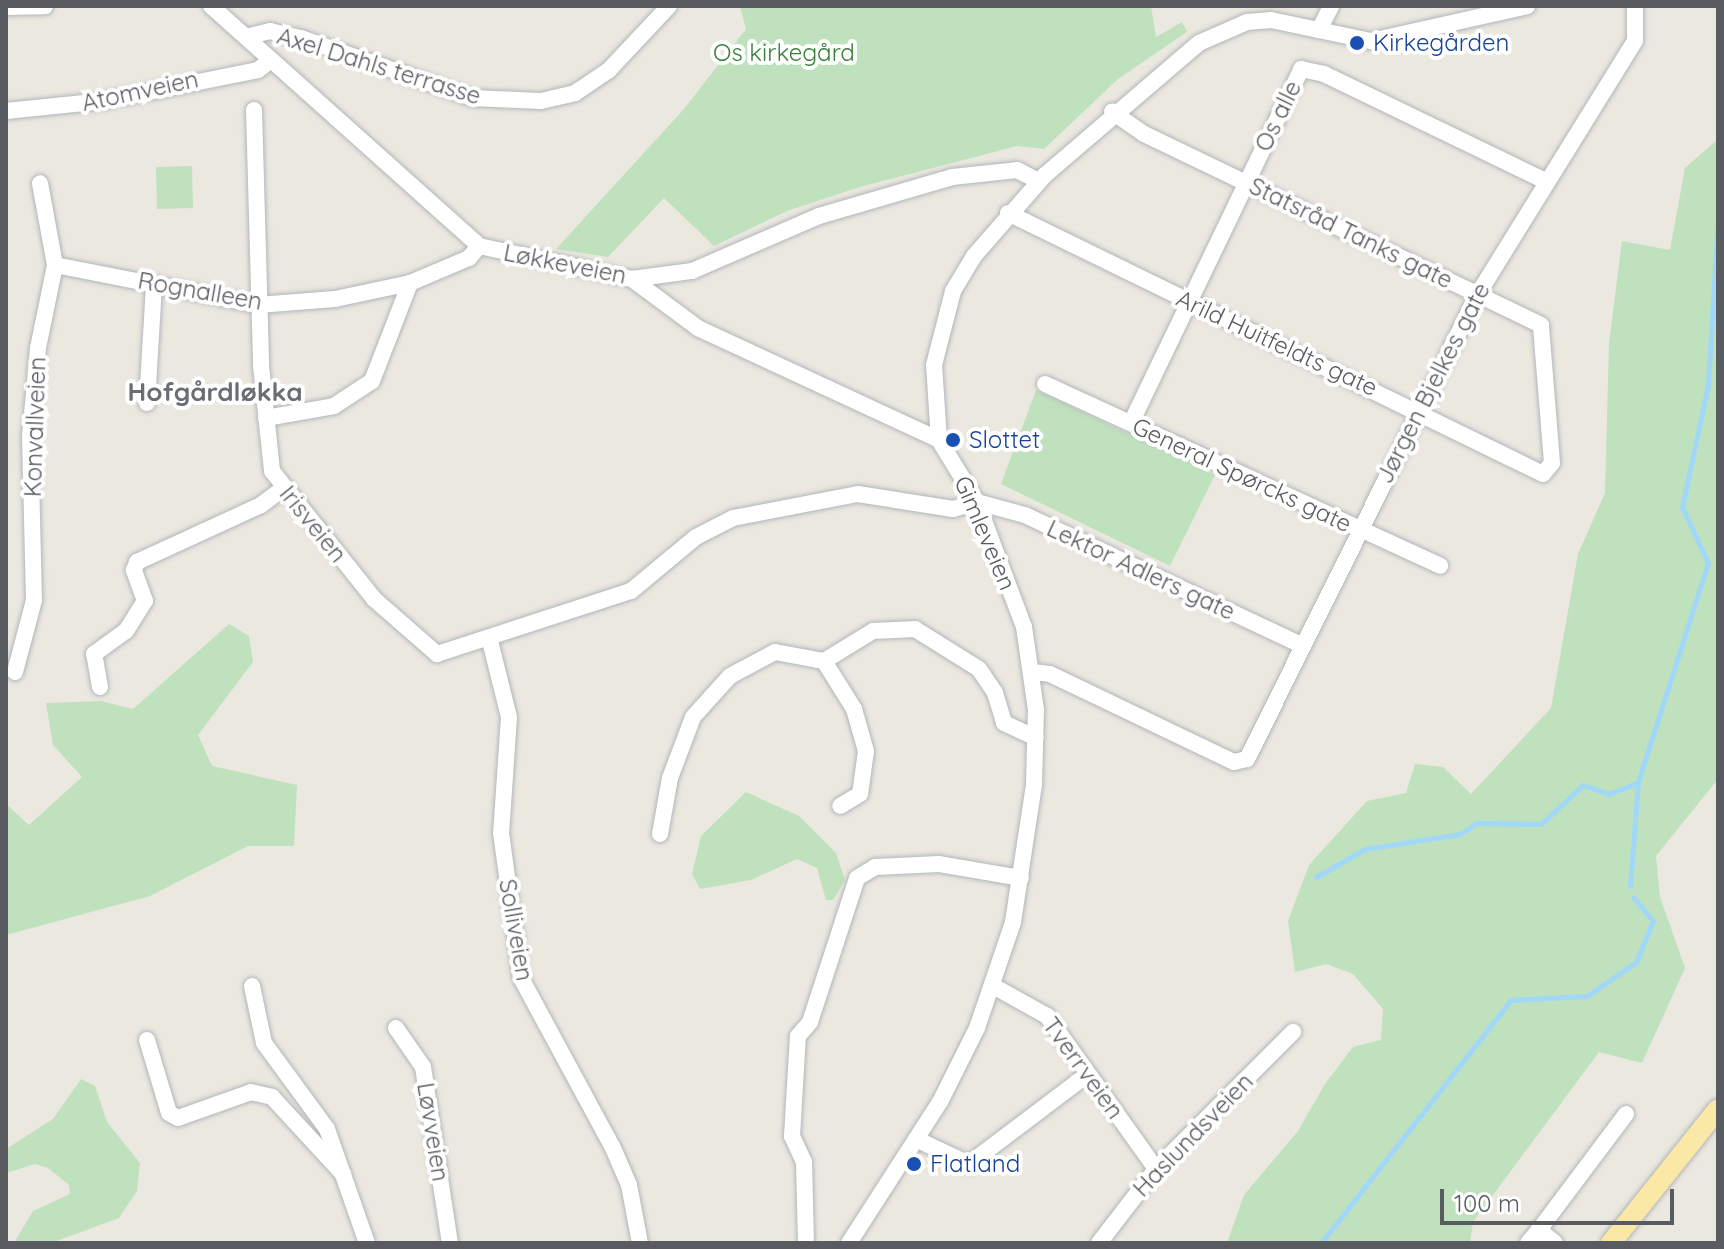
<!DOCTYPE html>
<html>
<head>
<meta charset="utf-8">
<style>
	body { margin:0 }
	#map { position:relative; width:1724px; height:1249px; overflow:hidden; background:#ebe8e0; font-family:Quicksand,sans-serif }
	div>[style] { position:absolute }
	.green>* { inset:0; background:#bfe1bd }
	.stream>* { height:5px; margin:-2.5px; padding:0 2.5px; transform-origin:2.5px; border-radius:2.5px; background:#a1d7f9 }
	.roads { filter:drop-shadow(0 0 2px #b2b6ba) drop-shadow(0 0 2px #b2b6ba) }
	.minor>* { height:16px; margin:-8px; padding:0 8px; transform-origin:8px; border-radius:8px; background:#fff }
	.major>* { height:20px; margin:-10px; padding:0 10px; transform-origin:10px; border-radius:10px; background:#f9e8a6 }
	.dots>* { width:22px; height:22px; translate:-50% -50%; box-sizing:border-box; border:4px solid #fff; border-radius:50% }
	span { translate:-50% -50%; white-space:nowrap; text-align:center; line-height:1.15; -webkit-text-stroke:8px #fff; paint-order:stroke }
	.transit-label { font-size:24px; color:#164399 }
	.left { translate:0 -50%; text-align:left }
	.park-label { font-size:24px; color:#397f39 }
	.street-label { font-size:24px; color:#585c60 }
	.neighbourhood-label { font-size:26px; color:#696e72; font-weight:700 }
	.frame { position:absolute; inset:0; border:8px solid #585c60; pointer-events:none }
	.scale { position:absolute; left:1440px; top:1189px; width:234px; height:36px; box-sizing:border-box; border:4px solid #585c60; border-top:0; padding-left:10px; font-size:24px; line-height:28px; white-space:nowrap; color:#585c60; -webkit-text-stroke:6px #fff; paint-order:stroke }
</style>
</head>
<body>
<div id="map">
	<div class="green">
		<div style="clip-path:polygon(740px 6px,1151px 6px,1156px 37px,1182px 22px,1187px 32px,1118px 79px,1044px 149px,1017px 146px,860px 187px,787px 211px,714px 246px,664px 198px,608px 257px,556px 249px,684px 109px,746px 29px)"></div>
		<div style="clip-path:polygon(1718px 139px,1718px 779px,1656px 856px,1660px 897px,1685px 968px,1642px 1063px,1599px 1052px,1473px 1222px,1470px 1243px,1227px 1243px,1244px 1195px,1298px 1131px,1325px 1084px,1353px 1047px,1381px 1040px,1383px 1009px,1353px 974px,1326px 964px,1295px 972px,1288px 921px,1309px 865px,1367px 801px,1406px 793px,1415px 764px,1443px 767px,1471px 794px,1551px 708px,1578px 554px,1605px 493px,1609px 343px,1622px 241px,1670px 250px,1685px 168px)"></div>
		<div style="clip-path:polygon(192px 166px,193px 208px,157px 209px,156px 167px)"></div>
		<div style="clip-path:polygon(1036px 390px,1215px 475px,1170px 566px,1001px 484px)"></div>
		<div style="clip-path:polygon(229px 624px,249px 636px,253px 662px,198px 735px,212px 766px,297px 785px,294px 846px,248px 846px,150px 896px,6px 935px,6px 804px,29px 825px,82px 777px,53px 745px,46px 703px,101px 701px,133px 709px)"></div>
		<div style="clip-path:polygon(746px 792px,799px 816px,836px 853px,845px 880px,833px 900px,826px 900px,817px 868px,797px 859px,751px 880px,700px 889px,692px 874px,701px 836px)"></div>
		<div style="clip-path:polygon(81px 1079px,95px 1086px,107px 1122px,140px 1163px,137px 1191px,119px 1218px,51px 1243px,14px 1243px,33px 1211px,70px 1194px,69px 1185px,48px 1168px,35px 1164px,6px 1173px,6px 1149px,53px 1119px)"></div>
	</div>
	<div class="stream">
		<div style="left:1316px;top:877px;width:56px;rotate:-29.7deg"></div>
		<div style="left:1365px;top:849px;width:96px;rotate:-9deg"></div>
		<div style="left:1460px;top:834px;width:20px;rotate:-33deg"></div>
		<div style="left:1477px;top:823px;width:64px;rotate:0.9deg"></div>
		<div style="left:1541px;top:824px;width:57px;rotate:-42.9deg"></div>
		<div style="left:1583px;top:785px;width:28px;rotate:19deg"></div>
		<div style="left:1609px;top:794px;width:31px;rotate:-22deg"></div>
		<div style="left:1630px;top:886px;width:104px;rotate:-85.6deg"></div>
		<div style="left:1638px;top:782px;width:230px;rotate:-72.3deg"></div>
		<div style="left:1708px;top:563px;width:62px;rotate:-114.9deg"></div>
		<div style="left:1682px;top:507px;width:125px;rotate:-78deg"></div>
		<div style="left:1708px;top:385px;width:169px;rotate:-86.6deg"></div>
		<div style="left:1321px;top:1243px;width:308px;rotate:-52deg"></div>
		<div style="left:1511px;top:1000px;width:76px;rotate:-3deg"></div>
		<div style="left:1587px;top:996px;width:60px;rotate:-34.8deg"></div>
		<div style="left:1636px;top:962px;width:44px;rotate:-67.5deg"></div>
		<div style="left:1653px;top:921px;width:31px;rotate:-130deg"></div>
	</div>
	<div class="roads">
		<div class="minor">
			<div style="left:211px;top:6px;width:360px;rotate:41.8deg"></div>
			<div style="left:479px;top:246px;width:157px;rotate:12.2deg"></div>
			<div style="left:632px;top:279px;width:61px;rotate:-7.6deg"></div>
			<div style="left:692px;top:271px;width:138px;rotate:-23.4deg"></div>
			<div style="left:819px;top:216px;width:139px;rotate:-16.3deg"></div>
			<div style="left:952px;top:177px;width:65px;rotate:-6.1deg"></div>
			<div style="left:1017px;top:170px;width:25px;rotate:27deg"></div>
			<div style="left:6px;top:7px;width:39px;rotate:-1deg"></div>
			<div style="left:1319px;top:30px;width:27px;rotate:-63deg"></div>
			<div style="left:246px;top:37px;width:25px;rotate:-14deg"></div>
			<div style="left:270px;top:31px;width:32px;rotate:13deg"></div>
			<div style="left:301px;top:38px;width:181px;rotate:19.3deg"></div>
			<div style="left:472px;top:98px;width:69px;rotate:2.5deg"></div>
			<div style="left:541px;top:101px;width:35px;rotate:-13deg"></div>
			<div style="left:575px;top:93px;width:40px;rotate:-34deg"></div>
			<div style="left:608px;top:71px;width:89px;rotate:-46.8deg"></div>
			<div style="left:254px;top:110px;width:256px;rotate:88.4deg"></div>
			<div style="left:261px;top:366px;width:106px;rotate:84deg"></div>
			<div style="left:272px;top:471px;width:164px;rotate:51.4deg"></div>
			<div style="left:374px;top:599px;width:84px;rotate:41.1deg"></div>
			<div style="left:437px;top:654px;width:204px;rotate:-18deg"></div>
			<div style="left:631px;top:591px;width:85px;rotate:-39.7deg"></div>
			<div style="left:696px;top:537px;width:42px;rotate:-27.2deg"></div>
			<div style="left:733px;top:518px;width:127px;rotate:-10.9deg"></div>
			<div style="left:858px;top:494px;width:96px;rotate:9deg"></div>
			<div style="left:953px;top:509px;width:25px;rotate:-16deg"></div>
			<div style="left:6px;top:111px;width:98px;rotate:-5.9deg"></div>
			<div style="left:103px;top:101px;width:158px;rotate:-11.3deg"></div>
			<div style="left:258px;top:70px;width:16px;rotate:-38deg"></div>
			<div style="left:1008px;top:213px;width:595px;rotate:26.01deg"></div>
			<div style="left:1543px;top:474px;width:14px;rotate:-51deg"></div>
			<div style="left:1552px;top:463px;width:138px;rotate:-94.6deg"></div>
			<div style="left:1541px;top:325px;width:441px;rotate:-154.3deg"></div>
			<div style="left:1144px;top:134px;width:39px;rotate:-145deg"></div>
			<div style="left:55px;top:265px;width:207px;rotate:11.1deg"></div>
			<div style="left:258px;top:305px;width:77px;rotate:-4.5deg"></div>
			<div style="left:335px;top:299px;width:77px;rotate:-12deg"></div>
			<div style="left:410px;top:283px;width:64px;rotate:-23deg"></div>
			<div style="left:469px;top:258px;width:16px;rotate:-50deg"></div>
			<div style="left:632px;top:279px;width:82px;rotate:36.6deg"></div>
			<div style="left:698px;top:328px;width:266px;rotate:24.9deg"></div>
			<div style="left:1045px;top:384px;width:435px;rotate:24.7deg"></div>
			<div style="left:147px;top:403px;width:119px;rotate:-86.6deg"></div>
			<div style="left:266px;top:418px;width:69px;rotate:-10deg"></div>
			<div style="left:334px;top:406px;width:45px;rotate:-33.3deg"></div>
			<div style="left:372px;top:381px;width:105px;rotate:-68.8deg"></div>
			<div style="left:1131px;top:423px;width:393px;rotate:-64.3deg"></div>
			<div style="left:1301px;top:69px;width:24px;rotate:12deg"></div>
			<div style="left:1324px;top:74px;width:246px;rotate:25.8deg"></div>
			<div style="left:977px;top:502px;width:50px;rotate:15.2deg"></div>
			<div style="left:1025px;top:515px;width:307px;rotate:25.2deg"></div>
			<div style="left:490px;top:641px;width:78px;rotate:76deg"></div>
			<div style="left:509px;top:717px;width:116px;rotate:93.9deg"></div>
			<div style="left:501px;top:833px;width:146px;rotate:82.1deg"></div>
			<div style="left:521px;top:978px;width:193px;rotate:61.6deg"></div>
			<div style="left:613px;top:1148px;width:40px;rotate:66.6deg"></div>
			<div style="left:629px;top:1185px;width:59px;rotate:79.3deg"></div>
			<div style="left:824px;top:661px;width:57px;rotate:58deg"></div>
			<div style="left:854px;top:709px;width:44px;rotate:74.1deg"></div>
			<div style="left:866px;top:751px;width:43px;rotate:97.9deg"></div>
			<div style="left:860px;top:794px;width:23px;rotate:149deg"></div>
			<div style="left:15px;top:672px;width:74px;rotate:-75.2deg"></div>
			<div style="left:34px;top:600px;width:164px;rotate:-91.4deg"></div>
			<div style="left:30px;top:436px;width:88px;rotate:-84.8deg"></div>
			<div style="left:38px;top:348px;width:85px;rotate:-78.4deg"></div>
			<div style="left:55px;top:265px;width:83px;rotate:-100.4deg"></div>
			<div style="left:1032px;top:672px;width:18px;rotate:6deg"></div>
			<div style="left:1050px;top:674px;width:204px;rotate:25.6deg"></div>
			<div style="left:1234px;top:762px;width:13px;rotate:-13deg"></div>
			<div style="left:1247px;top:759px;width:519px;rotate:-63.58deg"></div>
			<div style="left:1478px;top:294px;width:298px;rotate:-58.2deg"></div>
			<div style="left:1635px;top:41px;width:35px;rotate:-90deg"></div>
			<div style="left:100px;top:687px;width:34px;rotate:-100deg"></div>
			<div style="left:94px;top:654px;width:39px;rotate:-36deg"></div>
			<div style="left:126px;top:631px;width:36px;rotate:-58deg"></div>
			<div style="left:145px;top:601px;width:33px;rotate:-110deg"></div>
			<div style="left:134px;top:570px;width:9px;rotate:-69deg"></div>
			<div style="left:137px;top:562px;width:136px;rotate:-24.7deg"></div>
			<div style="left:261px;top:505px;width:26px;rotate:-37deg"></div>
			<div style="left:660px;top:834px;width:57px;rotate:-79.9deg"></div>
			<div style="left:670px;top:778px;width:65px;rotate:-69.3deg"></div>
			<div style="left:693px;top:717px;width:55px;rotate:-47.9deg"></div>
			<div style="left:730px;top:676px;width:51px;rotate:-28.1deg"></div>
			<div style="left:775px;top:652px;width:50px;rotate:10.4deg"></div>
			<div style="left:824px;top:661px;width:57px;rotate:-31.5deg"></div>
			<div style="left:873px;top:631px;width:42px;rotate:-2.7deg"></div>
			<div style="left:915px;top:629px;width:75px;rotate:32deg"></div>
			<div style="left:979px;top:669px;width:29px;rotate:56deg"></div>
			<div style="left:995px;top:693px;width:31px;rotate:73deg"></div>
			<div style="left:1004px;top:723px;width:35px;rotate:25deg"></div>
			<div style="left:252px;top:986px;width:58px;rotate:78.1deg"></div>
			<div style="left:264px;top:1043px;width:107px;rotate:53.8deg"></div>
			<div style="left:327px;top:1129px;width:121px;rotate:70.7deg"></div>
			<div style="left:993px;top:986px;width:62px;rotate:29.1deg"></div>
			<div style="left:1047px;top:1016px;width:188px;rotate:54.5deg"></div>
			<div style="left:396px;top:1028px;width:47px;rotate:55.3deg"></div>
			<div style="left:423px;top:1067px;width:178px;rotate:81.3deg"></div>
			<div style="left:147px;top:1040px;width:76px;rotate:73.2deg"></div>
			<div style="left:169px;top:1113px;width:10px;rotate:29deg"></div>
			<div style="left:178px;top:1118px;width:77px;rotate:-19.6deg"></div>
			<div style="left:251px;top:1092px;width:22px;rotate:13deg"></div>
			<div style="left:272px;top:1097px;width:105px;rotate:47.3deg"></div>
			<div style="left:916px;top:1139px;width:59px;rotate:25.3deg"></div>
			<div style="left:969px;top:1164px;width:149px;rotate:-37.1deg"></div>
			<div style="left:806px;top:1243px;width:81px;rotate:-91.4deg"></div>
			<div style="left:804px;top:1162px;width:29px;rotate:-115deg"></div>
			<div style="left:792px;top:1136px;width:100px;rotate:-86.6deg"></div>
			<div style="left:798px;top:1036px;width:18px;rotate:-49deg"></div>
			<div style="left:810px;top:1022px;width:151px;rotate:-71.9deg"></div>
			<div style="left:857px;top:878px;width:21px;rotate:-31deg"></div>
			<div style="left:875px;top:867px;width:64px;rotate:-2.7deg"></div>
			<div style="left:939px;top:864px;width:83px;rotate:9.7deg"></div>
			<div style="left:849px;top:1243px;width:168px;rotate:-57.2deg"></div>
			<div style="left:940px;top:1102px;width:83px;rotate:-63.4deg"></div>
			<div style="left:977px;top:1028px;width:112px;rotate:-71.2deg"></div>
			<div style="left:1013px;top:922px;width:140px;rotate:-81.3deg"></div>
			<div style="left:1034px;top:784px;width:74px;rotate:-88.5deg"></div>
			<div style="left:1036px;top:710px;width:84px;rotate:-98.2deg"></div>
			<div style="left:1024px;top:627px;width:134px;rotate:-110.6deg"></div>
			<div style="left:977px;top:502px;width:73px;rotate:-121.5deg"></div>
			<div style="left:939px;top:440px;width:75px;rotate:-93.8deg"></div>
			<div style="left:934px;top:365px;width:76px;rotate:-75.6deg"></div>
			<div style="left:953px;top:291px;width:41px;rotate:-59deg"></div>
			<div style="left:974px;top:256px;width:108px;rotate:-48.8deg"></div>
			<div style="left:1045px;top:175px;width:203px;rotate:-40.6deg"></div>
			<div style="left:1199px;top:43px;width:52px;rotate:-23.6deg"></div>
			<div style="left:1247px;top:22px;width:24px;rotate:-5deg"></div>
			<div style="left:1271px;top:20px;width:102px;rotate:11.9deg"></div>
			<div style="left:1371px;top:41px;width:160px;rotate:-12.6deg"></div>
			<div style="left:1099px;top:1243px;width:93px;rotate:-52.4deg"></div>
			<div style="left:1156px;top:1169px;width:194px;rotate:-45deg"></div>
			<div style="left:1528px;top:1243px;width:17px;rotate:-50deg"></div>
			<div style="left:1555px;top:1243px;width:21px;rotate:-141deg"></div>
			<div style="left:1539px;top:1230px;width:145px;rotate:-53.1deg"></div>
		</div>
		<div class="major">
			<div style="left:1611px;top:1243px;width:171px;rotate:-51.4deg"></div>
		</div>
	</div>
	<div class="dots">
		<div style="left:1357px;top:43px;background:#1a4fb4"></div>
		<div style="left:953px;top:440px;background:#1a4fb4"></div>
		<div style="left:914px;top:1164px;background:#1a4fb4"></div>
	</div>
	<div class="transit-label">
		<span class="left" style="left:1373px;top:43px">Kirkegården</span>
		<span class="left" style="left:969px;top:440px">Slottet</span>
		<span class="left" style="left:930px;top:1164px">Flatland</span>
	</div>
	<div class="park-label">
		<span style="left:784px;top:53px">Os kirkegård</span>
	</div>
	<div class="street-label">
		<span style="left:379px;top:66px;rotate:17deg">Axel Dahls terrasse</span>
		<span style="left:140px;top:91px;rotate:-12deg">Atomveien</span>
		<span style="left:1278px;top:116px;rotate:-64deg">Os alle</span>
		<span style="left:1351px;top:233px;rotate:26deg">Statsråd Tanks gate</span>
		<span style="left:565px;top:264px;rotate:11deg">Løkkeveien</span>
		<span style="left:200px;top:291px;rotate:10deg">Rognalleen</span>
		<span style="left:1277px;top:343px;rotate:25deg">Arild Huitfeldts gate</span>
		<span style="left:1433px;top:383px;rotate:-63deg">Jørgen Bjelkes gate</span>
		<span style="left:35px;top:427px;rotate:-88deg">Konvallveien</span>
		<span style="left:1242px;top:475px;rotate:25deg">General Spørcks gate</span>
		<span style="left:313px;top:524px;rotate:51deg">Irisveien</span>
		<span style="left:985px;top:533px;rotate:67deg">Gimleveien</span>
		<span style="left:1141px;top:570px;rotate:25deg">Lektor Adlers gate</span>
		<span style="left:516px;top:930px;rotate:80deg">Solliveien</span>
		<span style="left:1083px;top:1068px;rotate:54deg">Tverrveien</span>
		<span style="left:433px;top:1132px;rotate:81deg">Løvveien</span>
		<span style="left:1193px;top:1135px;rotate:-46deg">Haslundsveien</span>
	</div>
	<div class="neighbourhood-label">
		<span style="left:215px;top:392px">Hofgårdløkka</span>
	</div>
	<div class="frame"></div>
	<div class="scale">100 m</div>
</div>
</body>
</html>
